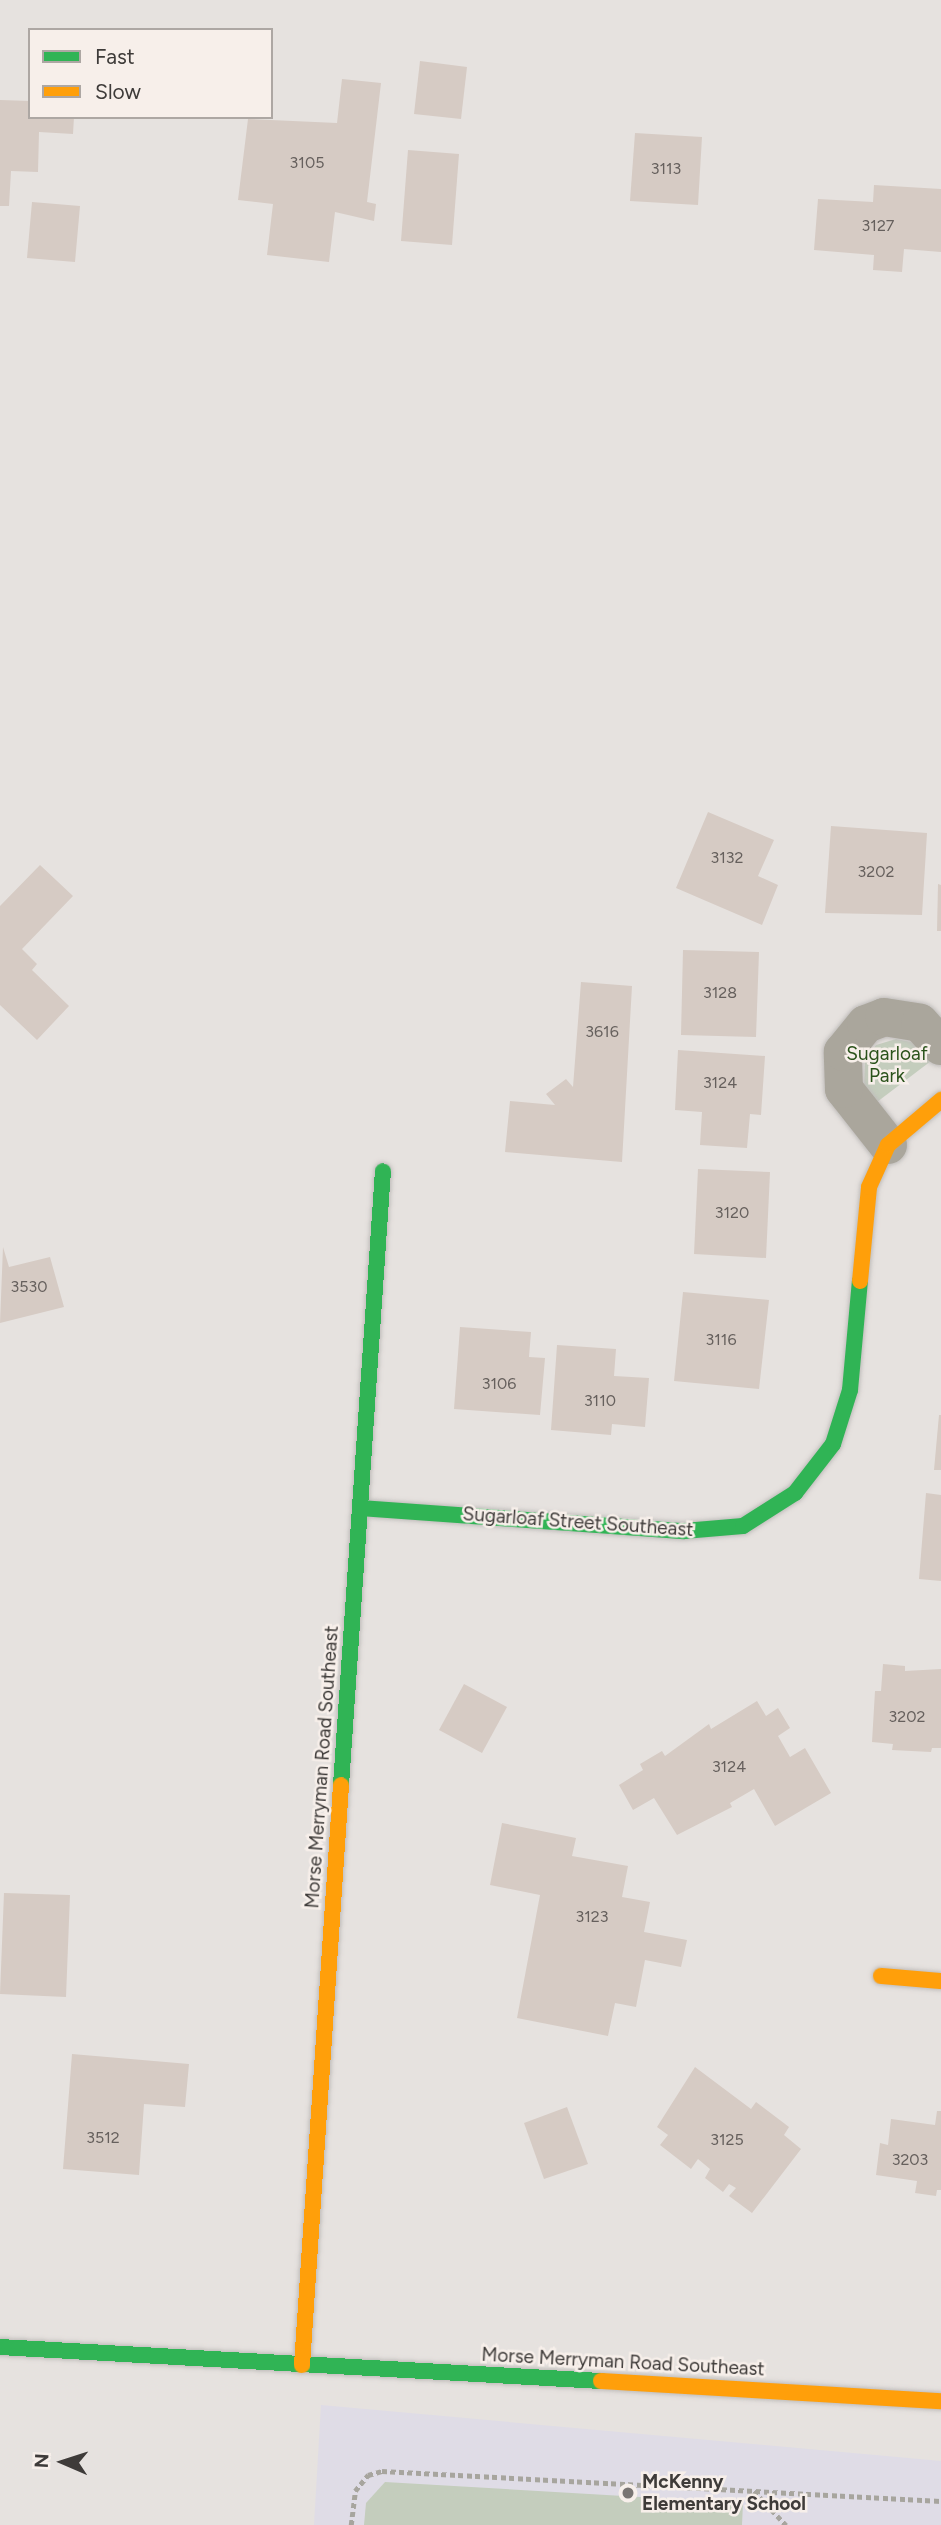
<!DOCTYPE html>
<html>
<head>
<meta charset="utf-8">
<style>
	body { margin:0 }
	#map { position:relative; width:941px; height:2525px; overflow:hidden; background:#e6e2df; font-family:Figtree,sans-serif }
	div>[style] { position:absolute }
	.education>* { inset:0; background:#dfdce6 }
	.green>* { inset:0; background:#c4cdbd }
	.building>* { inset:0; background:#d6cbc4 }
	.path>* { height:4.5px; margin-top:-2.25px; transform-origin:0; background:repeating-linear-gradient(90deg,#a7a59e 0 5px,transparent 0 8.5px) }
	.roads { filter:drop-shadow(0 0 2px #c0bdbb) drop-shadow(0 0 2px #c0bdbb) }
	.street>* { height:38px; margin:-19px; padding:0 19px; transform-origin:19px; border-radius:19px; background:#aaa69c }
	.fast>* { height:16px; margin:-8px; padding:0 8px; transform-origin:8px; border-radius:8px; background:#30b455 }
	.slow>* { height:16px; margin:-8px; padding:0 8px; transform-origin:8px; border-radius:8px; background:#ff9f0a }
	.dots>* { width:19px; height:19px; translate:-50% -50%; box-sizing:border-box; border:4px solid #f7efea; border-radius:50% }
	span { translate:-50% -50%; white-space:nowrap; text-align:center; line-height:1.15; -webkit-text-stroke:5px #f7efea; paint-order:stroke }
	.number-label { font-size:16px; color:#66605d }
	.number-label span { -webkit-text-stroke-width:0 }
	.park-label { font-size:19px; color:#2a521a }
	.street-label { font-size:19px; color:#3e3b39 }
	.poi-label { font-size:19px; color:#3e3b39; font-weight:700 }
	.left { translate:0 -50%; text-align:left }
	.legend { position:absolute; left:28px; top:28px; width:245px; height:91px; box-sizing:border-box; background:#f7efea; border:2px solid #ada7a3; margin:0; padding:9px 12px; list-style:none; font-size:21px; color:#3e3b39 }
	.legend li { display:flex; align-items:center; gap:14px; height:35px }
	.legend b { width:35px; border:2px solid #ada7a3 }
	.north { position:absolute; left:28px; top:2427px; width:70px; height:70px; -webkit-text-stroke:5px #f7efea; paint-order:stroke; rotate:273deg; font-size:19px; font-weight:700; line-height:28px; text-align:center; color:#3e3b39 }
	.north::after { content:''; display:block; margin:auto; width:24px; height:32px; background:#3e3b39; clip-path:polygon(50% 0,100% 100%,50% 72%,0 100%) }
</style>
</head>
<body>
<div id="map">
	<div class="education">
		<div style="clip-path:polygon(321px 2405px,941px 2461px,941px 2525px,314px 2525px)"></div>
	</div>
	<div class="green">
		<div style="clip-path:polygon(896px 1039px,916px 1043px,931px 1061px,877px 1102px,864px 1089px,865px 1058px,876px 1045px)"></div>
		<div style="clip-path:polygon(385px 2482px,743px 2503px,742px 2525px,364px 2525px,366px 2503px)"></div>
	</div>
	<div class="building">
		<div style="clip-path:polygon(420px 61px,467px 67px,461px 119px,414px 114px)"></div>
		<div style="clip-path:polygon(342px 79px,381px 83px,367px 202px,376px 204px,374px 221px,335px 212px,329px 262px,267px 255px,273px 204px,238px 200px,248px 119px,337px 123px)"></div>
		<div style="clip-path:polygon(0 100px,30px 101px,30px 117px,74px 117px,73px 134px,39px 132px,38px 172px,11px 171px,9px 206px,0 206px)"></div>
		<div style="clip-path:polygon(635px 133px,702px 137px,698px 205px,630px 201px)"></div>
		<div style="clip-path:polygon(408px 150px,459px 154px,452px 245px,401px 241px)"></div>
		<div style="clip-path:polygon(874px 185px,941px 189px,941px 252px,904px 249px,902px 272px,873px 270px,874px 255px,814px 250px,818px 199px,873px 202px)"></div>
		<div style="clip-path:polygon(32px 202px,80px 206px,75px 262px,27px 258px)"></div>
		<div style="clip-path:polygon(708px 812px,774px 840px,758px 876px,778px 885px,762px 925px,676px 888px)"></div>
		<div style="clip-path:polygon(831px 826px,927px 833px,922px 915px,825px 913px)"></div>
		<div style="clip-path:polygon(40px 865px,73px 896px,22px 949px,37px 964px,32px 970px,69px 1006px,37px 1040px,0 1005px,0 906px)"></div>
		<div style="clip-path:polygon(938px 884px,941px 885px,941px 931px,937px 931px)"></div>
		<div style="clip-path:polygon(683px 950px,759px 952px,756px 1037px,681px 1035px)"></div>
		<div style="clip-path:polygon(581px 982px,632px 986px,622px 1162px,505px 1152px,510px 1101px,555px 1105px,546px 1094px,566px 1079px,573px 1087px)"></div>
		<div style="clip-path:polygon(678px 1050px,765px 1056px,761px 1115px,750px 1114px,747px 1148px,700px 1145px,702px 1112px,675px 1110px)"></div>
		<div style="clip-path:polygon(698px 1169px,770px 1172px,766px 1258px,694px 1254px)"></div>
		<div style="clip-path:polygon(3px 1247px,9px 1267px,50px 1257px,64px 1307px,0 1323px)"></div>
		<div style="clip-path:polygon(683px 1292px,769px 1300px,759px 1389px,674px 1381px)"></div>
		<div style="clip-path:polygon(460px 1327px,531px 1332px,529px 1357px,545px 1358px,540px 1415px,454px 1409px)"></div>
		<div style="clip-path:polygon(557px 1345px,616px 1349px,614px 1376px,649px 1378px,645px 1427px,612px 1424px,611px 1435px,551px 1430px)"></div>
		<div style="clip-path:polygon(939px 1415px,941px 1415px,941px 1470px,934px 1470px)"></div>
		<div style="clip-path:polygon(926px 1493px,941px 1495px,941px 1581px,919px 1579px)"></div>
		<div style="clip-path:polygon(883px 1664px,905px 1666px,905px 1671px,941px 1669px,941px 1748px,932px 1748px,931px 1752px,892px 1750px,893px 1744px,872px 1742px,875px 1691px,881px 1691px)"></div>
		<div style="clip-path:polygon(464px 1684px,507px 1707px,482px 1753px,439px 1730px)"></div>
		<div style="clip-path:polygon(757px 1701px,766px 1716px,778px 1708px,790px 1728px,778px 1736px,790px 1757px,805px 1748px,831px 1793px,775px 1826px,754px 1789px,730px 1803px,732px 1807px,677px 1835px,654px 1798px,633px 1810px,619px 1785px,643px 1770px,640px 1764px,662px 1751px,665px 1756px,709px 1724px,711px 1729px)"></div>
		<div style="clip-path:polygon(502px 1823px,576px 1838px,572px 1856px,628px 1866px,622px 1897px,650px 1902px,644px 1932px,687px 1940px,681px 1967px,645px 1960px,636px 2007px,615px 2003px,608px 2036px,517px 2018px,540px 1895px,490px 1885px)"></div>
		<div style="clip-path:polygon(4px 1893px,70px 1895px,66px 1997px,0 1994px)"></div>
		<div style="clip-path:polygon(72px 2054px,189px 2064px,185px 2107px,144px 2104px,139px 2175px,63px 2169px)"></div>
		<div style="clip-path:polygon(695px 2067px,751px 2109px,756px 2102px,789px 2127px,784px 2135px,801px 2149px,752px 2213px,729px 2196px,736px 2188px,729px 2184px,723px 2192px,705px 2178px,710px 2169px,698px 2159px,691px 2169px,660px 2145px,668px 2135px,657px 2127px)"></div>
		<div style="clip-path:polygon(567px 2107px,588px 2164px,544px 2179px,524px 2123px)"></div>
		<div style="clip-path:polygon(937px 2111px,941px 2111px,941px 2190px,937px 2190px,936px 2196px,915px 2193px,917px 2181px,876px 2175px,880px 2143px,888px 2145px,891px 2119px,935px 2125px)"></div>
	</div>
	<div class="path">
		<div style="left:754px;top:2491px;width:47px;rotate:46.7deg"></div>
		<div style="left:351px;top:2525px;width:34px;rotate:-83deg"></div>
		<div style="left:355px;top:2491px;width:21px;rotate:-51deg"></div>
		<div style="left:368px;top:2475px;width:15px;rotate:-16deg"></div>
		<div style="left:382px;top:2471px;width:560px;rotate:3.07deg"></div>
	</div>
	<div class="roads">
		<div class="street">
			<div style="left:888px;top:1145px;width:71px;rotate:-128.2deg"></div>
			<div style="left:844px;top:1089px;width:37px;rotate:-92deg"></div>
			<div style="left:843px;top:1052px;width:36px;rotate:-51deg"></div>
			<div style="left:866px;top:1024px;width:19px;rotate:-21deg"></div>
			<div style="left:884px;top:1017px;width:36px;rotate:9deg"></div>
			<div style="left:920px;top:1023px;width:31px;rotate:48deg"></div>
		</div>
		<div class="fast">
			<div style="left:360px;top:1508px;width:325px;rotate:4.1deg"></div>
			<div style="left:684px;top:1531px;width:59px;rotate:-4.8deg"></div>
			<div style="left:743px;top:1526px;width:62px;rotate:-32.4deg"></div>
			<div style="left:795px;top:1493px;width:62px;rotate:-52.2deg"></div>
			<div style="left:833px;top:1444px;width:57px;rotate:-72.5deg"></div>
			<div style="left:850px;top:1390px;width:109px;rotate:-84.8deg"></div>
			<div style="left:341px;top:1785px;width:615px;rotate:-86.09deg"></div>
			<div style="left:0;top:2347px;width:602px;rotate:3.24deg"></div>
		</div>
		<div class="slow">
			<div style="left:860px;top:1281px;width:94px;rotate:-84.5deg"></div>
			<div style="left:869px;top:1187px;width:46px;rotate:-65.7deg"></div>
			<div style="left:888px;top:1145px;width:70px;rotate:-40.3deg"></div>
			<div style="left:881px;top:1976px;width:60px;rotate:4.8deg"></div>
			<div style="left:302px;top:2365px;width:581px;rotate:-86.15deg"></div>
			<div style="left:601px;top:2381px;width:341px;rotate:3.4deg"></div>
		</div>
	</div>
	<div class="dots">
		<div style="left:628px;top:2493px;background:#797573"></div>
	</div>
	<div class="number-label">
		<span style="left:307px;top:163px">3105</span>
		<span style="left:666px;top:169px">3113</span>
		<span style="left:878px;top:226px">3127</span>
		<span style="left:727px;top:858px">3132</span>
		<span style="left:876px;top:872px">3202</span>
		<span style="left:720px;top:993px">3128</span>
		<span style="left:602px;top:1032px">3616</span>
		<span style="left:720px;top:1083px">3124</span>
		<span style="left:732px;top:1213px">3120</span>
		<span style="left:29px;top:1287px">3530</span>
		<span style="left:721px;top:1340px">3116</span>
		<span style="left:499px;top:1384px">3106</span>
		<span style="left:600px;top:1401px">3110</span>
		<span style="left:907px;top:1717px">3202</span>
		<span style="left:729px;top:1767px">3124</span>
		<span style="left:592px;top:1917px">3123</span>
		<span style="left:103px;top:2138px">3512</span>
		<span style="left:727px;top:2140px">3125</span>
		<span style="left:910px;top:2160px">3203</span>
	</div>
	<div class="park-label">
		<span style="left:887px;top:1065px">Sugarloaf<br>Park</span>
	</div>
	<div class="street-label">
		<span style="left:578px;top:1522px;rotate:4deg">Sugarloaf Street Southeast</span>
		<span style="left:322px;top:1767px;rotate:-86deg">Morse Merryman Road Southeast</span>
		<span style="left:623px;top:2362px;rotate:3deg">Morse Merryman Road Southeast</span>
	</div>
	<div class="poi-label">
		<span class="left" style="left:642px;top:2493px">McKenny<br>Elementary School</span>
	</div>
	<ul class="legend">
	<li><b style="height:9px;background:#30b455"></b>Fast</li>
	<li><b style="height:9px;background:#ff9f0a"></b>Slow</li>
	</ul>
	<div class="north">N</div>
</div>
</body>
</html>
